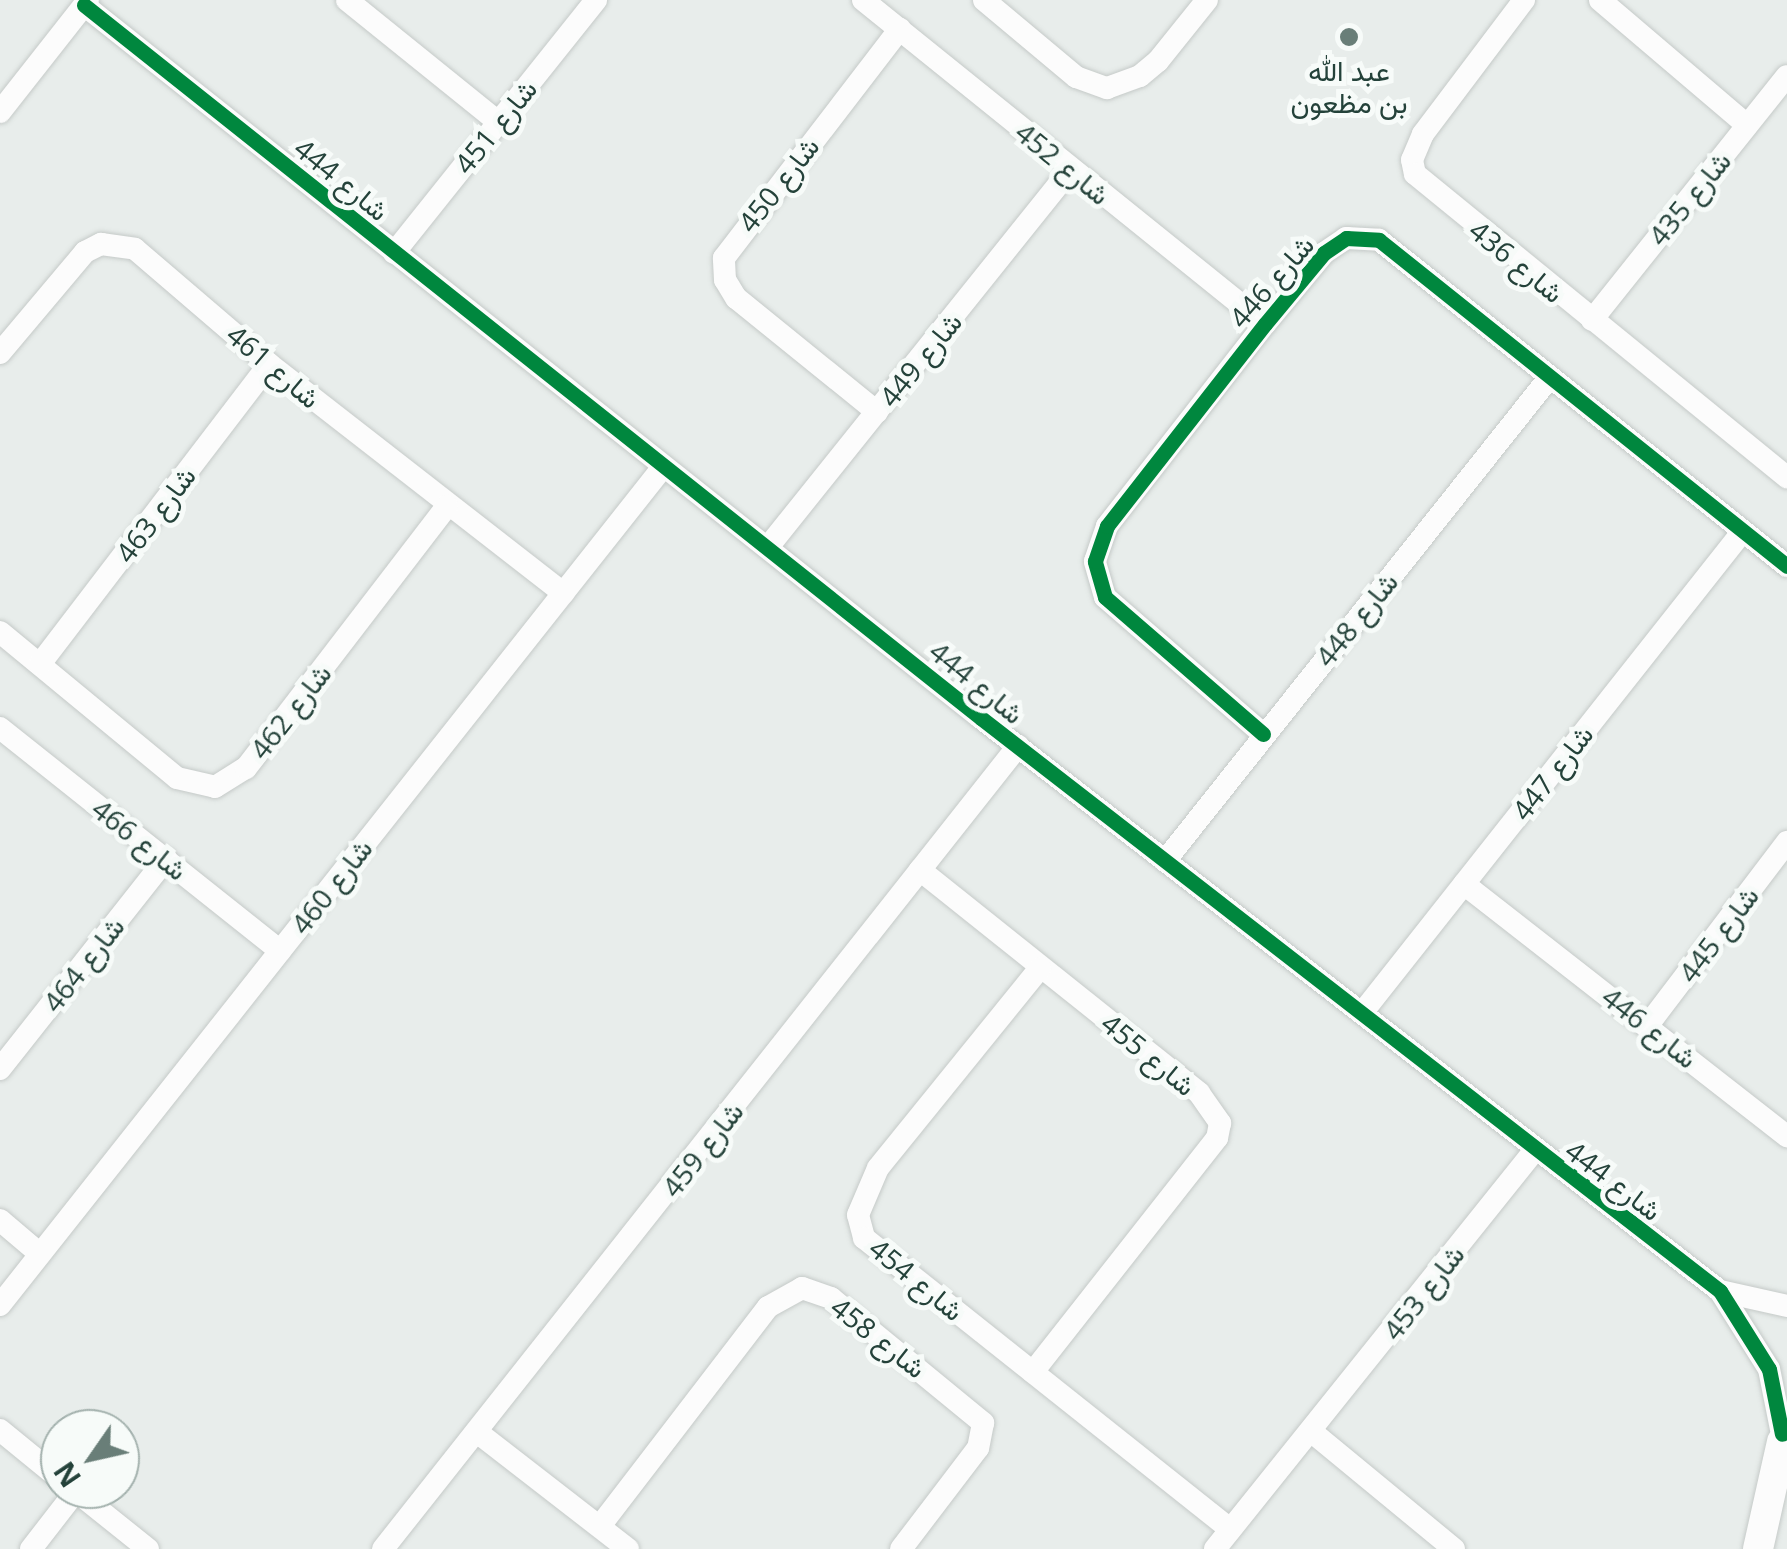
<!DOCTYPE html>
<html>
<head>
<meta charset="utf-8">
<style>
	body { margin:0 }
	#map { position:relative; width:1787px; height:1549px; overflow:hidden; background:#e8edeb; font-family:"Open Sans",Vazirmatn,sans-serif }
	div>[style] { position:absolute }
	.roads { filter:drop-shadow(0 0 2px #c5cac8) drop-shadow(0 0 2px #c5cac8) }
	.street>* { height:22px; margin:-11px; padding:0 11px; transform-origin:11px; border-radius:11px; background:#fcfcfc }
	.secondary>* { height:30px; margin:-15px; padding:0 15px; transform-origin:15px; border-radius:15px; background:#fcfcfc }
	.cycleway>* { height:15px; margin:-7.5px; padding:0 7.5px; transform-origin:7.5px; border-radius:7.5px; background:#00873e }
	.dots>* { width:28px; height:28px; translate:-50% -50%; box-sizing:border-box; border:5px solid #f7fbf9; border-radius:50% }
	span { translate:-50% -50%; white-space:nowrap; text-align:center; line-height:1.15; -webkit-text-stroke:10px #f7fbf9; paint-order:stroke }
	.poi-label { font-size:28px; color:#24423a }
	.street-label { font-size:28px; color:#24423a }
	.north { position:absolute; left:40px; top:1409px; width:100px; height:100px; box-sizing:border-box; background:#f7fbf9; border:2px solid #a3b1ad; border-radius:50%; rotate:236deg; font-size:28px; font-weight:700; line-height:40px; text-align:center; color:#24423a }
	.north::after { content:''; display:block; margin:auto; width:35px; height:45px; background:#697e78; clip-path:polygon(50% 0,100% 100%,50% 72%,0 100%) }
</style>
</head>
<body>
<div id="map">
	<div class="roads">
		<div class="street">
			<div style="left:347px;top:0;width:194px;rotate:38.9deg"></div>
			<div style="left:863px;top:0;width:516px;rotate:38.87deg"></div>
			<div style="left:984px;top:0;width:120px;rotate:39.9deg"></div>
			<div style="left:1076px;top:77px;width:33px;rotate:20deg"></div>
			<div style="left:1107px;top:88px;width:35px;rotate:-20deg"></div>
			<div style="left:1140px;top:76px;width:23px;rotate:-40deg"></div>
			<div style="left:1158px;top:61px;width:78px;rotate:-51.2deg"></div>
			<div style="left:1524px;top:0;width:168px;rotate:127deg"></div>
			<div style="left:1423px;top:134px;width:28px;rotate:113deg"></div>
			<div style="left:1412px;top:160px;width:14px;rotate:78deg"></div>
			<div style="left:1415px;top:174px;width:480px;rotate:39.2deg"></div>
			<div style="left:1600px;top:0;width:193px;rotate:40.4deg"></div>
			<div style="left:84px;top:5px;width:1146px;rotate:38.48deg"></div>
			<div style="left:981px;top:718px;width:935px;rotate:37.79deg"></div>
			<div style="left:1720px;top:1291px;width:92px;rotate:57.9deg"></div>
			<div style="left:1769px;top:1369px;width:66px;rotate:78.7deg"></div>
			<div style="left:0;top:112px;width:142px;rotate:-51.8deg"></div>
			<div style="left:394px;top:253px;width:324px;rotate:-51.4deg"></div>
			<div style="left:1592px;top:320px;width:312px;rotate:-51.4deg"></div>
			<div style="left:0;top:353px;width:132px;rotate:-49.9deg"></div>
			<div style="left:85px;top:252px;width:18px;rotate:-27deg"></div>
			<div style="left:101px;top:244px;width:34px;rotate:8deg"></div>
			<div style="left:135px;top:249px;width:177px;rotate:40.6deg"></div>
			<div style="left:269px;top:364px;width:373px;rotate:37.9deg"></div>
			<div style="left:877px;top:412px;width:181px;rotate:-141deg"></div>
			<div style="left:736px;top:298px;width:21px;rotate:-121deg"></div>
			<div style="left:725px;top:280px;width:22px;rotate:-93deg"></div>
			<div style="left:724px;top:258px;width:289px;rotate:-52.5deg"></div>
			<div style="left:768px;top:547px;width:484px;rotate:-51.3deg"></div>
			<div style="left:0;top:632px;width:229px;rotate:39.5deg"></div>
			<div style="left:177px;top:778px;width:39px;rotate:13deg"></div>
			<div style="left:215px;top:787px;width:36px;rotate:-32deg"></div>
			<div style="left:246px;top:768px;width:330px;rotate:-52.5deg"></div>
			<div style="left:40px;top:664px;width:377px;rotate:-52.6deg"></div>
			<div style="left:0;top:728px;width:358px;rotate:38.5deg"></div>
			<div style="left:1263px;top:734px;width:209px;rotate:-139.1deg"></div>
			<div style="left:1105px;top:597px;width:37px;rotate:-106deg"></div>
			<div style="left:1095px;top:561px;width:37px;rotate:-71deg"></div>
			<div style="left:1107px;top:526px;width:256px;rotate:-52deg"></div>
			<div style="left:1265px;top:324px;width:92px;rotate:-50.3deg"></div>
			<div style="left:1324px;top:253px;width:27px;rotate:-34deg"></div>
			<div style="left:1346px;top:238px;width:33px;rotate:3deg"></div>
			<div style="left:1379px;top:240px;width:522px;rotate:38.63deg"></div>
			<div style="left:1165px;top:861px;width:617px;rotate:-51.51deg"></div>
			<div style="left:920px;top:870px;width:357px;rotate:38.6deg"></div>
			<div style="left:1199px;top:1093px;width:37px;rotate:55deg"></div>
			<div style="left:1220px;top:1123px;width:15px;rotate:101deg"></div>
			<div style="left:1217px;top:1138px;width:298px;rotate:128.2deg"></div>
			<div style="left:1464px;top:884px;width:410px;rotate:38deg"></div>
			<div style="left:1040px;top:968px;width:257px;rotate:129deg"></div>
			<div style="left:878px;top:1168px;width:51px;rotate:113.1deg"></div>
			<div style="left:858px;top:1215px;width:24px;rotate:75deg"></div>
			<div style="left:864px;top:1238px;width:468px;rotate:38.5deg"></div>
			<div style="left:1362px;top:1013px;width:614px;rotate:-51.68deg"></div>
			<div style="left:1648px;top:1025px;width:230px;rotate:-52.8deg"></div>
			<div style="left:0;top:1069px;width:268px;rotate:-51.7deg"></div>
			<div style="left:0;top:1220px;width:52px;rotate:40.4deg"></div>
			<div style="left:1720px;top:1291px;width:69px;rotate:12.6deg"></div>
			<div style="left:0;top:1305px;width:1069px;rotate:-51.65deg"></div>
			<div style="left:0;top:1430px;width:77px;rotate:39.2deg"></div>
			<div style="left:477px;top:1432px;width:191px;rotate:37.8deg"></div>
			<div style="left:1312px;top:1432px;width:184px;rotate:39.5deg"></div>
			<div style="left:73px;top:1489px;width:96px;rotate:38.7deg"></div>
			<div style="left:600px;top:1526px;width:276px;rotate:-52.5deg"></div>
			<div style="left:768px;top:1307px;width:39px;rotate:-29deg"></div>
			<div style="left:802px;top:1288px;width:31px;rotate:19deg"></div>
			<div style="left:831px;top:1298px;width:197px;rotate:39.4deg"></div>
			<div style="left:983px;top:1423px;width:25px;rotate:101deg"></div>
			<div style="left:978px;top:1448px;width:127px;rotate:127.3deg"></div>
			<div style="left:31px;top:1549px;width:73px;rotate:-52.2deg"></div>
			<div style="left:383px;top:1549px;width:1024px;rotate:-51.66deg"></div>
			<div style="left:1215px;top:1549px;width:510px;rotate:-51.29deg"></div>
		</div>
		<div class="secondary">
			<div style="left:1758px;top:1549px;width:110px;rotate:-77.4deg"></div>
		</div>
	</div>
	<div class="cycleway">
		<div style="left:84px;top:5px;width:1146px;rotate:38.48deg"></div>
		<div style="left:981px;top:718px;width:935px;rotate:37.79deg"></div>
		<div style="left:1720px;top:1291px;width:92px;rotate:57.9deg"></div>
		<div style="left:1769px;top:1369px;width:66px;rotate:78.7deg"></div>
		<div style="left:1263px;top:734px;width:209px;rotate:-139.1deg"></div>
		<div style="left:1105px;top:597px;width:37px;rotate:-106deg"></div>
		<div style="left:1095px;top:561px;width:37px;rotate:-71deg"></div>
		<div style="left:1107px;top:526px;width:256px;rotate:-52deg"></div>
		<div style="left:1265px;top:324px;width:92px;rotate:-50.3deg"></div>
		<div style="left:1324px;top:253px;width:27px;rotate:-34deg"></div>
		<div style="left:1346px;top:238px;width:33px;rotate:3deg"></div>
		<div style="left:1379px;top:240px;width:522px;rotate:38.63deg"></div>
	</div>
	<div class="dots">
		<div style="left:1349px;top:37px;background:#697e78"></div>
	</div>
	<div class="poi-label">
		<span style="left:1349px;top:86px">عبد الله<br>بن مظعون</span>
	</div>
	<div class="street-label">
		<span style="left:495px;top:126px;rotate:-51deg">شارع 451</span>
		<span style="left:1063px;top:163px;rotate:39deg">شارع 452</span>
		<span style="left:342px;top:179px;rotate:39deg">شارع 444</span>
		<span style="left:778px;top:184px;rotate:-52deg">شارع 450</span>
		<span style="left:1689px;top:198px;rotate:-51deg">شارع 435</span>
		<span style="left:1517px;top:261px;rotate:39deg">شارع 436</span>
		<span style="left:1271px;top:281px;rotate:-49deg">شارع 446</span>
		<span style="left:920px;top:359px;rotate:-51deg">شارع 449</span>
		<span style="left:274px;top:366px;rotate:40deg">شارع 461</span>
		<span style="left:155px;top:514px;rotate:-53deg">شارع 463</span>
		<span style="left:1356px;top:619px;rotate:-51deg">شارع 448</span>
		<span style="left:977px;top:682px;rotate:39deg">شارع 444</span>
		<span style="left:290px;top:711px;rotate:-52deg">شارع 462</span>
		<span style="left:1552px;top:772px;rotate:-52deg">شارع 447</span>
		<span style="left:140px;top:839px;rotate:38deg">شارع 466</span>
		<span style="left:331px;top:886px;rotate:-52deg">شارع 460</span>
		<span style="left:1718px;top:934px;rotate:-53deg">شارع 445</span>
		<span style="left:83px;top:964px;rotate:-52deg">شارع 464</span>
		<span style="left:1650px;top:1027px;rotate:38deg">شارع 446</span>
		<span style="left:1149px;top:1054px;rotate:39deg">شارع 455</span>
		<span style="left:702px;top:1149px;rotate:-52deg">شارع 459</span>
		<span style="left:1614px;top:1180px;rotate:37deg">شارع 444</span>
		<span style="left:917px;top:1279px;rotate:39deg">شارع 454</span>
		<span style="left:1423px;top:1292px;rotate:-52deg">شارع 453</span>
		<span style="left:879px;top:1337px;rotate:38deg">شارع 458</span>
	</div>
	<div class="north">N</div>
</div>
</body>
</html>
